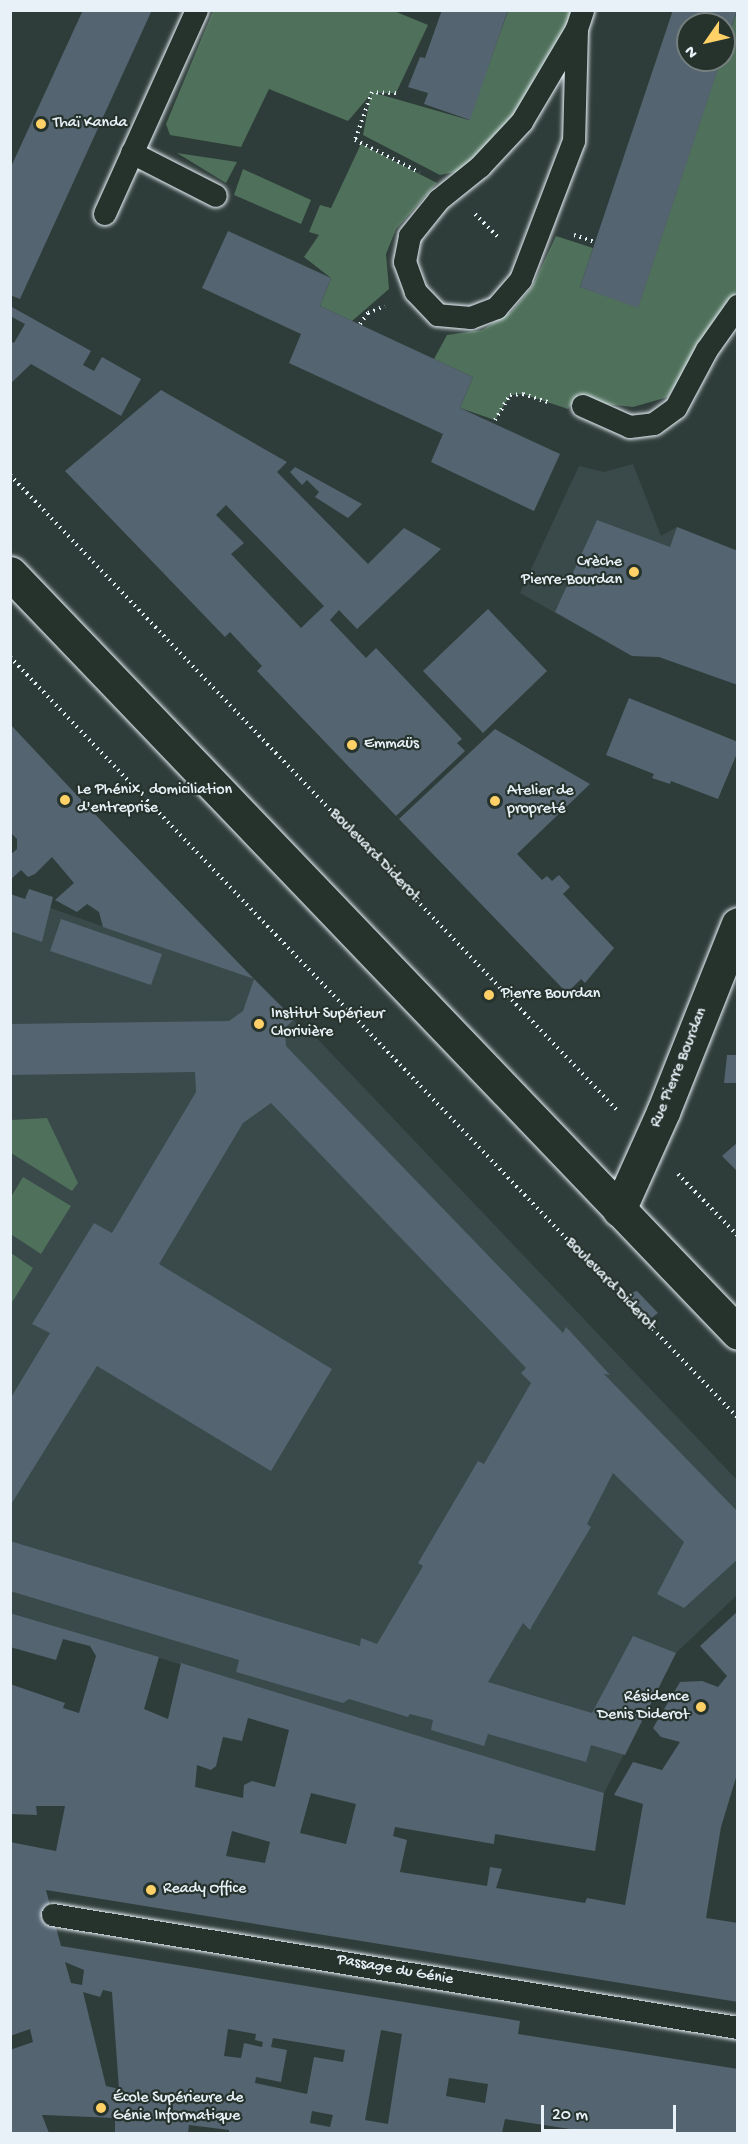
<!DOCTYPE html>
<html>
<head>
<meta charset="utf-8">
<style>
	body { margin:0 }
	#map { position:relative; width:748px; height:2144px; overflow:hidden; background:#2f3d3a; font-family:"Gochi Hand",sans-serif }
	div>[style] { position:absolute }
	.built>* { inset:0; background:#3a494a }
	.green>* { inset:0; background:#4f705a }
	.building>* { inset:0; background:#546470 }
	.path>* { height:4px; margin-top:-2px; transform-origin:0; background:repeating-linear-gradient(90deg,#e8f1f8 0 1.5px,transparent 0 6px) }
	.roads { filter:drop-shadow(0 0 2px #e8f1f8) drop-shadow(0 0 2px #e8f1f8) }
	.lane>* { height:22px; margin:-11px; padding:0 11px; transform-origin:11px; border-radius:11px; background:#26332d }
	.street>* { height:33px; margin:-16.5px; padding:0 16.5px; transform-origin:16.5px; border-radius:16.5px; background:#26332d }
	.secondary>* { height:33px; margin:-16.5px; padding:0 16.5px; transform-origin:16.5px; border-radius:16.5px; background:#26332d }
	.dots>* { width:16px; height:16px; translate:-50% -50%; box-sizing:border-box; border:3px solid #26332d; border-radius:50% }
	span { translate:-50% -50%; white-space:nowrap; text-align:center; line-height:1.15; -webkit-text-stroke:4.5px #26332d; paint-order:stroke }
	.poi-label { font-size:16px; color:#e8f1f8 }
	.left { translate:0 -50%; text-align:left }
	.right { translate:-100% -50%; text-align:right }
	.street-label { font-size:16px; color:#e8f1f8 }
	.frame { position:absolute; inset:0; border:12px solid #e8f1f8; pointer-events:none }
	.north { position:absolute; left:676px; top:12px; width:60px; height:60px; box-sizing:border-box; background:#26332d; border:2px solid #747f7e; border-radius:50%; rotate:236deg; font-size:16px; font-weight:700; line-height:24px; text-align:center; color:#e8f1f8 }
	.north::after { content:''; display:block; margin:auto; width:21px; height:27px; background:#ffd166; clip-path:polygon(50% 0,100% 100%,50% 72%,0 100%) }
	.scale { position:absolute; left:541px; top:2105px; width:135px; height:27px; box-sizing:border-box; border:3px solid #e8f1f8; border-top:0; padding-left:8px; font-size:18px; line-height:21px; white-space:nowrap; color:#e8f1f8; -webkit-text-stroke:4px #26332d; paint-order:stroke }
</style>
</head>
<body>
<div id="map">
	<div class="built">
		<div style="clip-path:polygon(633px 464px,661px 536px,677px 527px,737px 551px,737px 685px,659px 657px,632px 656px,520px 593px,579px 466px,604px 472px)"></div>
		<div style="clip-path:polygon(10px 894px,254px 979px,301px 1027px,308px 1029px,737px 1480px,737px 1595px,676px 1653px,604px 1793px,11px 1613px)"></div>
	</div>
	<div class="green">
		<div style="clip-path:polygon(213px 11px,394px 11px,428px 25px,396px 93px,375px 93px,469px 120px,508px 11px,583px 11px,480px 167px,440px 175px,363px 135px,371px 94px,348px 121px,269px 89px,241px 147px,170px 135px,166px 124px)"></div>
		<div style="clip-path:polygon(737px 11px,737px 290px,668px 397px,633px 407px,606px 404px,579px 394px,568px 409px,523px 394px,510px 395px,495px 420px,460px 408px,473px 377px,434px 359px,447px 335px,482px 330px,511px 312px,532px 287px,556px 236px,593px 248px,580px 287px,638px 307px)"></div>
		<div style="clip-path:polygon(361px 144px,437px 183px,396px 229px,386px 254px,389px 289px,352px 321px,320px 306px,331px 278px,304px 257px,319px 235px,309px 232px,320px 205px,331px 208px)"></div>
		<div style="clip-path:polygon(177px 153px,237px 162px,226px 183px)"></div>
		<div style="clip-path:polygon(243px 169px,311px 200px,301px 224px,234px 195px)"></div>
		<div style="clip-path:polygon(47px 1118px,78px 1183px,72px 1191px,11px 1153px,11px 1120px)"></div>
		<div style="clip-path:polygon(23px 1177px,71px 1206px,41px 1254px,12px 1235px,11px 1197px)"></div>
		<div style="clip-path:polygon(11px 1253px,33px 1268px,11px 1304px)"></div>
	</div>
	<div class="building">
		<div style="clip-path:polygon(83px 10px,152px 10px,20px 299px,10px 295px,10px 169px)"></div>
		<div style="clip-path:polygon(442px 10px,508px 10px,470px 120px,424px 104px,428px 93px,408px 87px,420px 57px,425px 58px)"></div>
		<div style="clip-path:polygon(673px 10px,737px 10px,724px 49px,724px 24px,688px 24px,688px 60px,721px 60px,638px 308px,580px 287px)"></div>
		<div style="clip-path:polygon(228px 231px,331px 278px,320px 306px,473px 377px,460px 408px,560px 454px,534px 511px,431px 462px,443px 434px,289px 363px,301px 334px,202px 288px)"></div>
		<div style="clip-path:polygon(10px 306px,91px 351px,83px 365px,94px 371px,102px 357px,141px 379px,121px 416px,31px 364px,10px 384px,10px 341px,14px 343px,25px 324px,10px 316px)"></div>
		<div style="clip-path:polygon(evenodd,161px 390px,287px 462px,277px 472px,368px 564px,404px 528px,441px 549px,357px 629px,339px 610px,330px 620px,366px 658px,376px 648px,462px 739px,457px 743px,465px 751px,396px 816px,257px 671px,262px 666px,230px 632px,225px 637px,65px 471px,161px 390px,226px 505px,324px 606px,301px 628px,231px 554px,244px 543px,216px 515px,226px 505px)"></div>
		<div style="clip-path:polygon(295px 467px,362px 504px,348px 518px,315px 497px,319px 492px,307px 480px,302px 485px,290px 472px)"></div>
		<div style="clip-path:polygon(597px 520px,670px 547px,677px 527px,738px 551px,738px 685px,659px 657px,632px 656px,555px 612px)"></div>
		<div style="clip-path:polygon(488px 609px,547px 671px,483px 733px,423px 671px)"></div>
		<div style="clip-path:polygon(629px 698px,738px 742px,738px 751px,718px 799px,671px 781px,670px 784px,652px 778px,654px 774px,606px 755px)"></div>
		<div style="clip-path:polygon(10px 724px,87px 806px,254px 979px,103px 927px,99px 912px,87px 904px,77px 912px,55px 900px,74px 883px,52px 857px,35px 874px,28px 877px,21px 870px,10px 880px,10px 855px,17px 849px,17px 839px,10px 832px)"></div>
		<div style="clip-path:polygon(495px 729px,590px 784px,517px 854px,542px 880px,547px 876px,552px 881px,559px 875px,570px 887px,563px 894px,614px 948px,585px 983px,581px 979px,567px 993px,399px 819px)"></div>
		<div style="clip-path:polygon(29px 889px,53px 897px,42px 942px,10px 931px,10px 894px,25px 899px)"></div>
		<div style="clip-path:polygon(61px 919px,162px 954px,151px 985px,50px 951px)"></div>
		<div style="clip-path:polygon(254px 979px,294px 1019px,285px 1028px,286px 1046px,563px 1333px,566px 1327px,569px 1330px,610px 1375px,604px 1374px,738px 1512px,738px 1559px,684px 1608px,657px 1594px,684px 1542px,613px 1473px,587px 1524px,591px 1527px,532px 1626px,530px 1630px,523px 1623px,488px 1682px,592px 1713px,633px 1636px,676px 1653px,625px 1755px,591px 1745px,586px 1762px,488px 1734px,484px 1746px,431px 1730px,433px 1720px,410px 1714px,408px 1717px,349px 1699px,343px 1703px,236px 1672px,239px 1660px,10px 1591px,10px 1541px,360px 1646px,361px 1638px,377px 1644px,423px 1566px,418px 1563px,478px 1461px,484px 1464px,531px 1383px,521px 1373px,526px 1368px,271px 1103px,243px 1123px,159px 1264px,332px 1369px,271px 1471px,97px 1366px,10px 1506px,10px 1399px,50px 1333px,32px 1324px,94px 1223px,112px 1233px,196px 1092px,195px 1072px,10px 1075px,10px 1024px,229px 1021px,243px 1011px)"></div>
		<div style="clip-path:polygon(727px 1055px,738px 1055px,738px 1083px,724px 1083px)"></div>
		<div style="clip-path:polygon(738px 1142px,738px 1172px,722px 1156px)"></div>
		<div style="clip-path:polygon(637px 1291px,658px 1313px,650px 1319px,627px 1294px)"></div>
		<div style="clip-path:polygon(evenodd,738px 1611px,738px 1771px,721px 1827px,706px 1918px,738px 1923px,738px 2002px,46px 1890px,61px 1946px,520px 2021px,518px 2034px,738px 2069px,738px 2133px,596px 2133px,505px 2119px,502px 2133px,229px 2133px,229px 2130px,189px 2125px,188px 2133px,115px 2133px,115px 2118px,45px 2115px,42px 2115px,49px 2133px,10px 2133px,10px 2050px,33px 2042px,30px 2029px,10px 2036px,10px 1842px,56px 1851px,65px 1806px,36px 1806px,37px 1815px,10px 1814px,10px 1684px,65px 1703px,63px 1708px,79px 1713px,96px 1656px,90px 1646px,63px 1639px,56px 1660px,10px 1647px,10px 1613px,159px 1657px,144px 1709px,168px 1719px,181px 1663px,604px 1793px,595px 1851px,495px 1834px,494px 1844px,395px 1827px,393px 1836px,407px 1840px,400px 1872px,487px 1886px,490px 1867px,502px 1869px,496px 1888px,585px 1903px,587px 1898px,625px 1905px,643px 1804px,614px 1795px,633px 1762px,662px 1770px,680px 1742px,661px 1737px,653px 1728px,680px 1682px,702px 1681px,718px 1687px,727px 1676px,700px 1646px,738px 1611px,248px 1718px,289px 1730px,275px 1787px,252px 1781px,244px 1785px,243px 1798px,195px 1787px,197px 1765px,211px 1770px,216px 1766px,223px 1737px,242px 1741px,248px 1718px,738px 1611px,311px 1793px,356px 1804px,346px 1844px,300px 1833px,311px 1793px,738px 1611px,232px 1831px,270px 1842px,265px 1863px,226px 1856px,232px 1831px,738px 1611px,65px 1962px,84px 1970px,82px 1985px,71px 1983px,65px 1962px,738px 1611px,103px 1990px,112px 1992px,119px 2089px,106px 2086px,83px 1992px,100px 1997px,103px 1990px,738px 1611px,228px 2029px,256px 2034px,255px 2040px,263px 2042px,262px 2047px,244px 2043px,241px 2058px,224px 2056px,228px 2029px,738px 1611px,381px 2030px,402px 2034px,388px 2124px,365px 2120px,381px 2030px,738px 1611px,273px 2038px,345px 2050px,343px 2062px,314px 2057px,307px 2094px,255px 2083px,256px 2077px,281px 2082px,287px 2050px,271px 2047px,273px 2038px,738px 1611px,449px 2078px,488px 2084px,485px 2103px,446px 2096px,449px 2078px,738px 1611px,312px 2111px,333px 2115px,330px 2127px,310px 2123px,312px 2111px)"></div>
	</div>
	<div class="path">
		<div style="left:396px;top:93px;width:24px;rotate:-178deg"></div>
		<div style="left:372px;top:92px;width:51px;rotate:109.5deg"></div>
		<div style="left:355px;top:140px;width:72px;rotate:26.6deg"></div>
		<div style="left:475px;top:214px;width:34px;rotate:45deg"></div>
		<div style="left:574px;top:235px;width:22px;rotate:18deg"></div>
		<div style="left:360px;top:324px;width:14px;rotate:-54deg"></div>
		<div style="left:368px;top:313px;width:18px;rotate:-22deg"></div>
		<div style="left:495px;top:420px;width:29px;rotate:-59deg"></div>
		<div style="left:510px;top:395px;width:13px;rotate:-4deg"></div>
		<div style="left:523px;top:394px;width:28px;rotate:18deg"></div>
		<div style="left:10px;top:475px;width:881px;rotate:46.29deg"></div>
		<div style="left:10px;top:657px;width:1053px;rotate:46.27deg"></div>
		<div style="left:678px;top:1174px;width:86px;rotate:45.9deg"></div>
	</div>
	<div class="roads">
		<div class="lane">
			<div style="left:577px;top:29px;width:112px;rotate:91.5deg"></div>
			<div style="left:574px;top:141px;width:149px;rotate:110.9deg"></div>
			<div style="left:521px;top:280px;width:37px;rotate:131deg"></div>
			<div style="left:497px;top:308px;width:28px;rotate:159deg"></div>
			<div style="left:471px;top:318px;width:33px;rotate:-175deg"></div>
			<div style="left:438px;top:315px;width:32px;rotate:-134deg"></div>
			<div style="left:416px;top:292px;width:32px;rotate:-110deg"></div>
			<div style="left:405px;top:262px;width:26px;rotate:-79deg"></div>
			<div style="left:410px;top:236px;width:46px;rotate:-51.1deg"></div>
			<div style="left:439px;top:200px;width:53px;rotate:-38.8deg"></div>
			<div style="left:480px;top:167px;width:62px;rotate:-47deg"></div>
			<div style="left:522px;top:122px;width:108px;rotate:-59.4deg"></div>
			<div style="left:577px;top:29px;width:20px;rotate:-72deg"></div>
			<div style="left:132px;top:153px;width:94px;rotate:27.1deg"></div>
			<div style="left:105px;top:214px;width:224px;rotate:-65.7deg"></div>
			<div style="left:583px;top:406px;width:51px;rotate:24.1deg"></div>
			<div style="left:630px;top:427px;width:24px;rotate:-7deg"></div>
			<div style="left:654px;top:424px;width:27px;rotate:-36deg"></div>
			<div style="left:676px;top:408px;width:66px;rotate:-61.9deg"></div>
			<div style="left:707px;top:350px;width:54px;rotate:-54.8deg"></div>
			<div style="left:53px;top:1915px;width:694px;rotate:9.37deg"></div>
		</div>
		<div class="street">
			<div style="left:619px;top:1210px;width:107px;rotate:-65.8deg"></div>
			<div style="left:663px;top:1112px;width:202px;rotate:-68.3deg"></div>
		</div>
		<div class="secondary">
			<div style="left:10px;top:573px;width:1052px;rotate:46.23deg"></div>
		</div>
	</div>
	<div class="dots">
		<div style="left:41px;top:124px;background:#ffd166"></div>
		<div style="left:634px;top:572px;background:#ffd166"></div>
		<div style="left:352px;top:745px;background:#ffd166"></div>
		<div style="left:65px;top:800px;background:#ffd166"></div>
		<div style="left:495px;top:801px;background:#ffd166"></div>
		<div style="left:489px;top:995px;background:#ffd166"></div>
		<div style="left:259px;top:1024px;background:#ffd166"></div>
		<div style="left:701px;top:1707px;background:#ffd166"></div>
		<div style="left:151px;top:1890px;background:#ffd166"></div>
		<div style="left:101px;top:2108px;background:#ffd166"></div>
	</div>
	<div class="poi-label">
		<span class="left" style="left:53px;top:124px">Thaï Kanda</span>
		<span class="right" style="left:622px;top:572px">Crèche<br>Pierre-Bourdan</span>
		<span class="left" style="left:364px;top:745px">Emmaüs</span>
		<span class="left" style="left:77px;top:800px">Le Phénix, domiciliation<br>d'entreprise</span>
		<span class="left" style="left:507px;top:801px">Atelier de<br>propreté</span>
		<span class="left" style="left:501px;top:995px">Pierre Bourdan</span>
		<span class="left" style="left:271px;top:1024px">Institut Supérieur<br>Clorivière</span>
		<span class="right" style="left:689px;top:1707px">Résidence<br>Denis Diderot</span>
		<span class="left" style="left:163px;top:1890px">Ready Office</span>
		<span class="left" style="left:113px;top:2108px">École Supérieure de<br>Génie Informatique</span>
	</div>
	<div class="street-label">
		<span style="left:374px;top:856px;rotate:46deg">Boulevard Diderot</span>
		<span style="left:680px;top:1068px;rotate:-68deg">Rue Pierre Bourdan</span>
		<span style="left:610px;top:1285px;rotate:46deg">Boulevard Diderot</span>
		<span style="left:395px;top:1971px;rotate:10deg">Passage du Génie</span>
	</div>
	<div class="frame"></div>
	<div class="north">N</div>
	<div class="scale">20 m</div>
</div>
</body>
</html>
